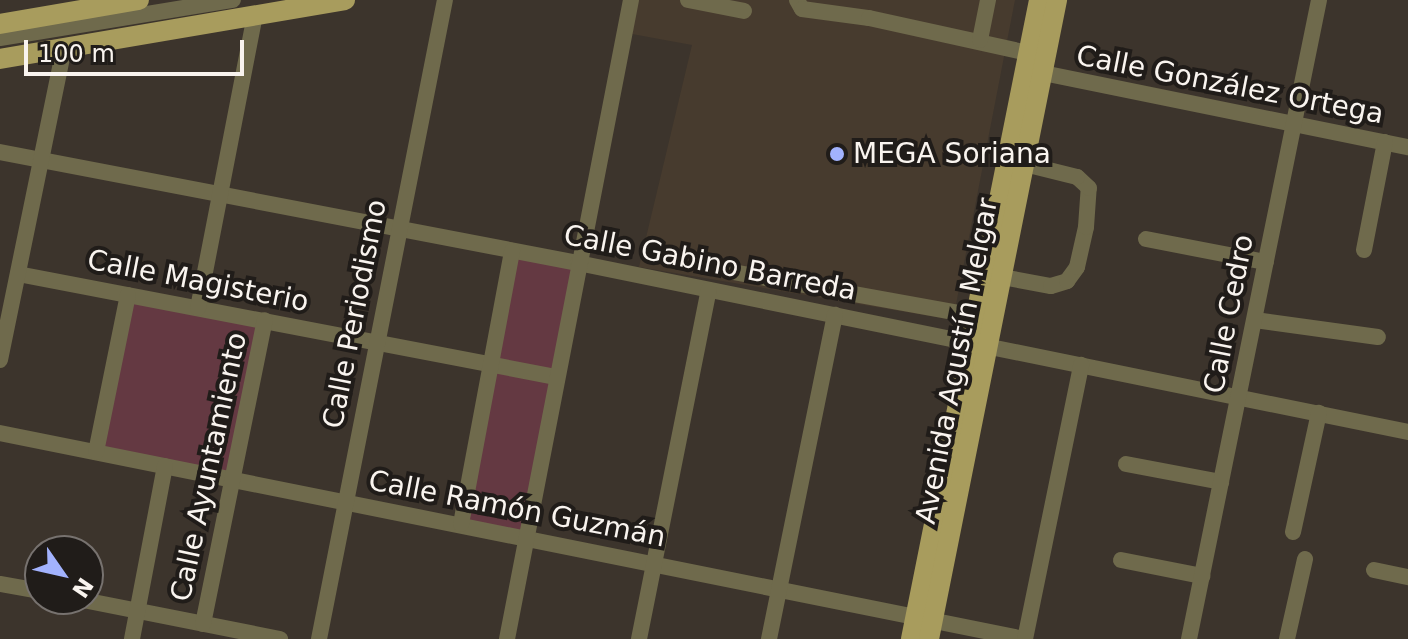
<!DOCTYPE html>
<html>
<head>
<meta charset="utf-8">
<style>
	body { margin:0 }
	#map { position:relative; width:1408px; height:639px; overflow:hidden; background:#3c342c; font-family:"DejaVu Sans",sans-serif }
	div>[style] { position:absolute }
	.built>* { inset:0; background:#473b2e }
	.green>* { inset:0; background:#643942 }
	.minor>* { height:16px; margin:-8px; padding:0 8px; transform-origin:8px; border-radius:8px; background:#6f6a4c }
	.major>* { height:20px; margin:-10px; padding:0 10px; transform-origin:10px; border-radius:10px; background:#a89c5d }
	.dots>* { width:22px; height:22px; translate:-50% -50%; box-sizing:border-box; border:4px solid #201c19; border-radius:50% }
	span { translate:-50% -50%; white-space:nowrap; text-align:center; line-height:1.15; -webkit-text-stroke:8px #201c19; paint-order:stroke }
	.street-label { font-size:28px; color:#f9f4ef }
	.poi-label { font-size:28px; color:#f9f4ef }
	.left { translate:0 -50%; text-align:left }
	.north { position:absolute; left:24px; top:535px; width:80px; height:80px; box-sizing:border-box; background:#201c19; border:2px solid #77726f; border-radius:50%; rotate:124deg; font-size:22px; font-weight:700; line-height:32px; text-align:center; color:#f9f4ef }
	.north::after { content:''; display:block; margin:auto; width:28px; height:36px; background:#a2b2fd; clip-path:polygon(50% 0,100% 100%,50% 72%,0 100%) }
	.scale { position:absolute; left:24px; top:40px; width:220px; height:36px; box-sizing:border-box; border:4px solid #f9f4ef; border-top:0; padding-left:10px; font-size:24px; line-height:28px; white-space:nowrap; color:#f9f4ef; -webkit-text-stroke:6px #201c19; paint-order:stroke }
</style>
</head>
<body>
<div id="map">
	<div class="built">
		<div style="clip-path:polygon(638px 0,1015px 0,953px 320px,639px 267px,692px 45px,632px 34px)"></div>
	</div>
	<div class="green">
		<div style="clip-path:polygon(512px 251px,578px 263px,527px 537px,461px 524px)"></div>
		<div style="clip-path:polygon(128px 295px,265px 320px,233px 480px,96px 452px)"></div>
	</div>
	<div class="minor">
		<div style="left:688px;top:0;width:57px;rotate:11.1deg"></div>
		<div style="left:797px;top:0;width:10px;rotate:61deg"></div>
		<div style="left:802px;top:9px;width:68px;rotate:7.7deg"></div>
		<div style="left:869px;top:18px;width:163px;rotate:12.4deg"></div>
		<div style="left:0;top:38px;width:236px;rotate:-9.3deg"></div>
		<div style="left:980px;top:40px;width:41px;rotate:-78.7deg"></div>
		<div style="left:1043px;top:73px;width:372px;rotate:11.5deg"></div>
		<div style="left:0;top:152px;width:589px;rotate:10.87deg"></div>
		<div style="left:578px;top:263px;width:847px;rotate:11.51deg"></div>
		<div style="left:1146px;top:239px;width:122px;rotate:10.9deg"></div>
		<div style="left:1364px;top:250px;width:110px;rotate:-79deg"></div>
		<div style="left:733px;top:272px;width:246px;rotate:10.3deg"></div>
		<div style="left:18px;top:274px;width:548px;rotate:10.84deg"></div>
		<div style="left:991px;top:275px;width:61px;rotate:10.4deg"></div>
		<div style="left:1051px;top:286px;width:17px;rotate:-17deg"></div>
		<div style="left:1067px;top:281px;width:17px;rotate:-54deg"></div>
		<div style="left:1077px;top:267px;width:41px;rotate:-77.3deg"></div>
		<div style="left:1086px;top:227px;width:39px;rotate:-86deg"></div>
		<div style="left:1089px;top:188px;width:16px;rotate:-137deg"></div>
		<div style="left:1077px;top:177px;width:54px;rotate:-166deg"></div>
		<div style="left:198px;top:308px;width:298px;rotate:-79deg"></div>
		<div style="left:1255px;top:320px;width:124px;rotate:7.9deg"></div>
		<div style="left:0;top:360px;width:318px;rotate:-78.4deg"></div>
		<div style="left:0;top:433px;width:1045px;rotate:11.37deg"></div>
		<div style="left:96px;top:452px;width:160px;rotate:-78.5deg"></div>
		<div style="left:1126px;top:464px;width:97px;rotate:10.7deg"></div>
		<div style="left:461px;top:524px;width:278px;rotate:-79.4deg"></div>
		<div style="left:1293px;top:532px;width:122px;rotate:-77.7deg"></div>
		<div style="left:1121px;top:560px;width:83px;rotate:11.2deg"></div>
		<div style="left:1374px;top:570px;width:35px;rotate:12deg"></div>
		<div style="left:0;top:584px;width:41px;rotate:9.9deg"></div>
		<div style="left:78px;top:599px;width:206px;rotate:11.2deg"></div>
		<div style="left:203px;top:624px;width:310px;rotate:-78.5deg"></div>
		<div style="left:132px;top:639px;width:176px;rotate:-79.2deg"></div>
		<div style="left:319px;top:639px;width:651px;rotate:-78.85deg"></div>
		<div style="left:507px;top:639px;width:651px;rotate:-79.02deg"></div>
		<div style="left:639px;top:639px;width:356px;rotate:-78.7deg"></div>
		<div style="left:769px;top:639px;width:331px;rotate:-78.5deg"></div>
		<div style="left:1025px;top:639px;width:280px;rotate:-78.4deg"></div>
		<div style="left:1189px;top:639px;width:652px;rotate:-78.5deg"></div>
		<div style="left:1287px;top:639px;width:82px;rotate:-77.3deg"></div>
	</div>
	<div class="major">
		<div style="left:0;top:24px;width:141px;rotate:-9.8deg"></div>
		<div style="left:0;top:59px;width:350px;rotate:-9.7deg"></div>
		<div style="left:911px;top:639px;width:652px;rotate:-78.67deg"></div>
		<div style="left:929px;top:639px;width:652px;rotate:-78.67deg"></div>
	</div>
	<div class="dots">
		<div style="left:837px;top:154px;background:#a2b2fd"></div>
	</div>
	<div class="street-label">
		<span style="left:1230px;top:85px;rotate:11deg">Calle González Ortega</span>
		<span style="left:710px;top:263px;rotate:11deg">Calle Gabino Barreda</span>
		<span style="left:198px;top:281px;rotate:11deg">Calle Magisterio</span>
		<span style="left:355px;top:314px;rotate:-79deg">Calle Periodismo</span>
		<span style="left:1229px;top:314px;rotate:-79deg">Calle Cedro</span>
		<span style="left:957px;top:361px;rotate:-79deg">Avenida Agustín Melgar</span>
		<span style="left:209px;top:467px;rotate:-78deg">Calle Ayuntamiento</span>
		<span style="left:517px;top:509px;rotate:11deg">Calle Ramón Guzmán</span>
	</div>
	<div class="poi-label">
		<span class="left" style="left:853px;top:154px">MEGA Soriana</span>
	</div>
	<div class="north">N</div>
	<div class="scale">100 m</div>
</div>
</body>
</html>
